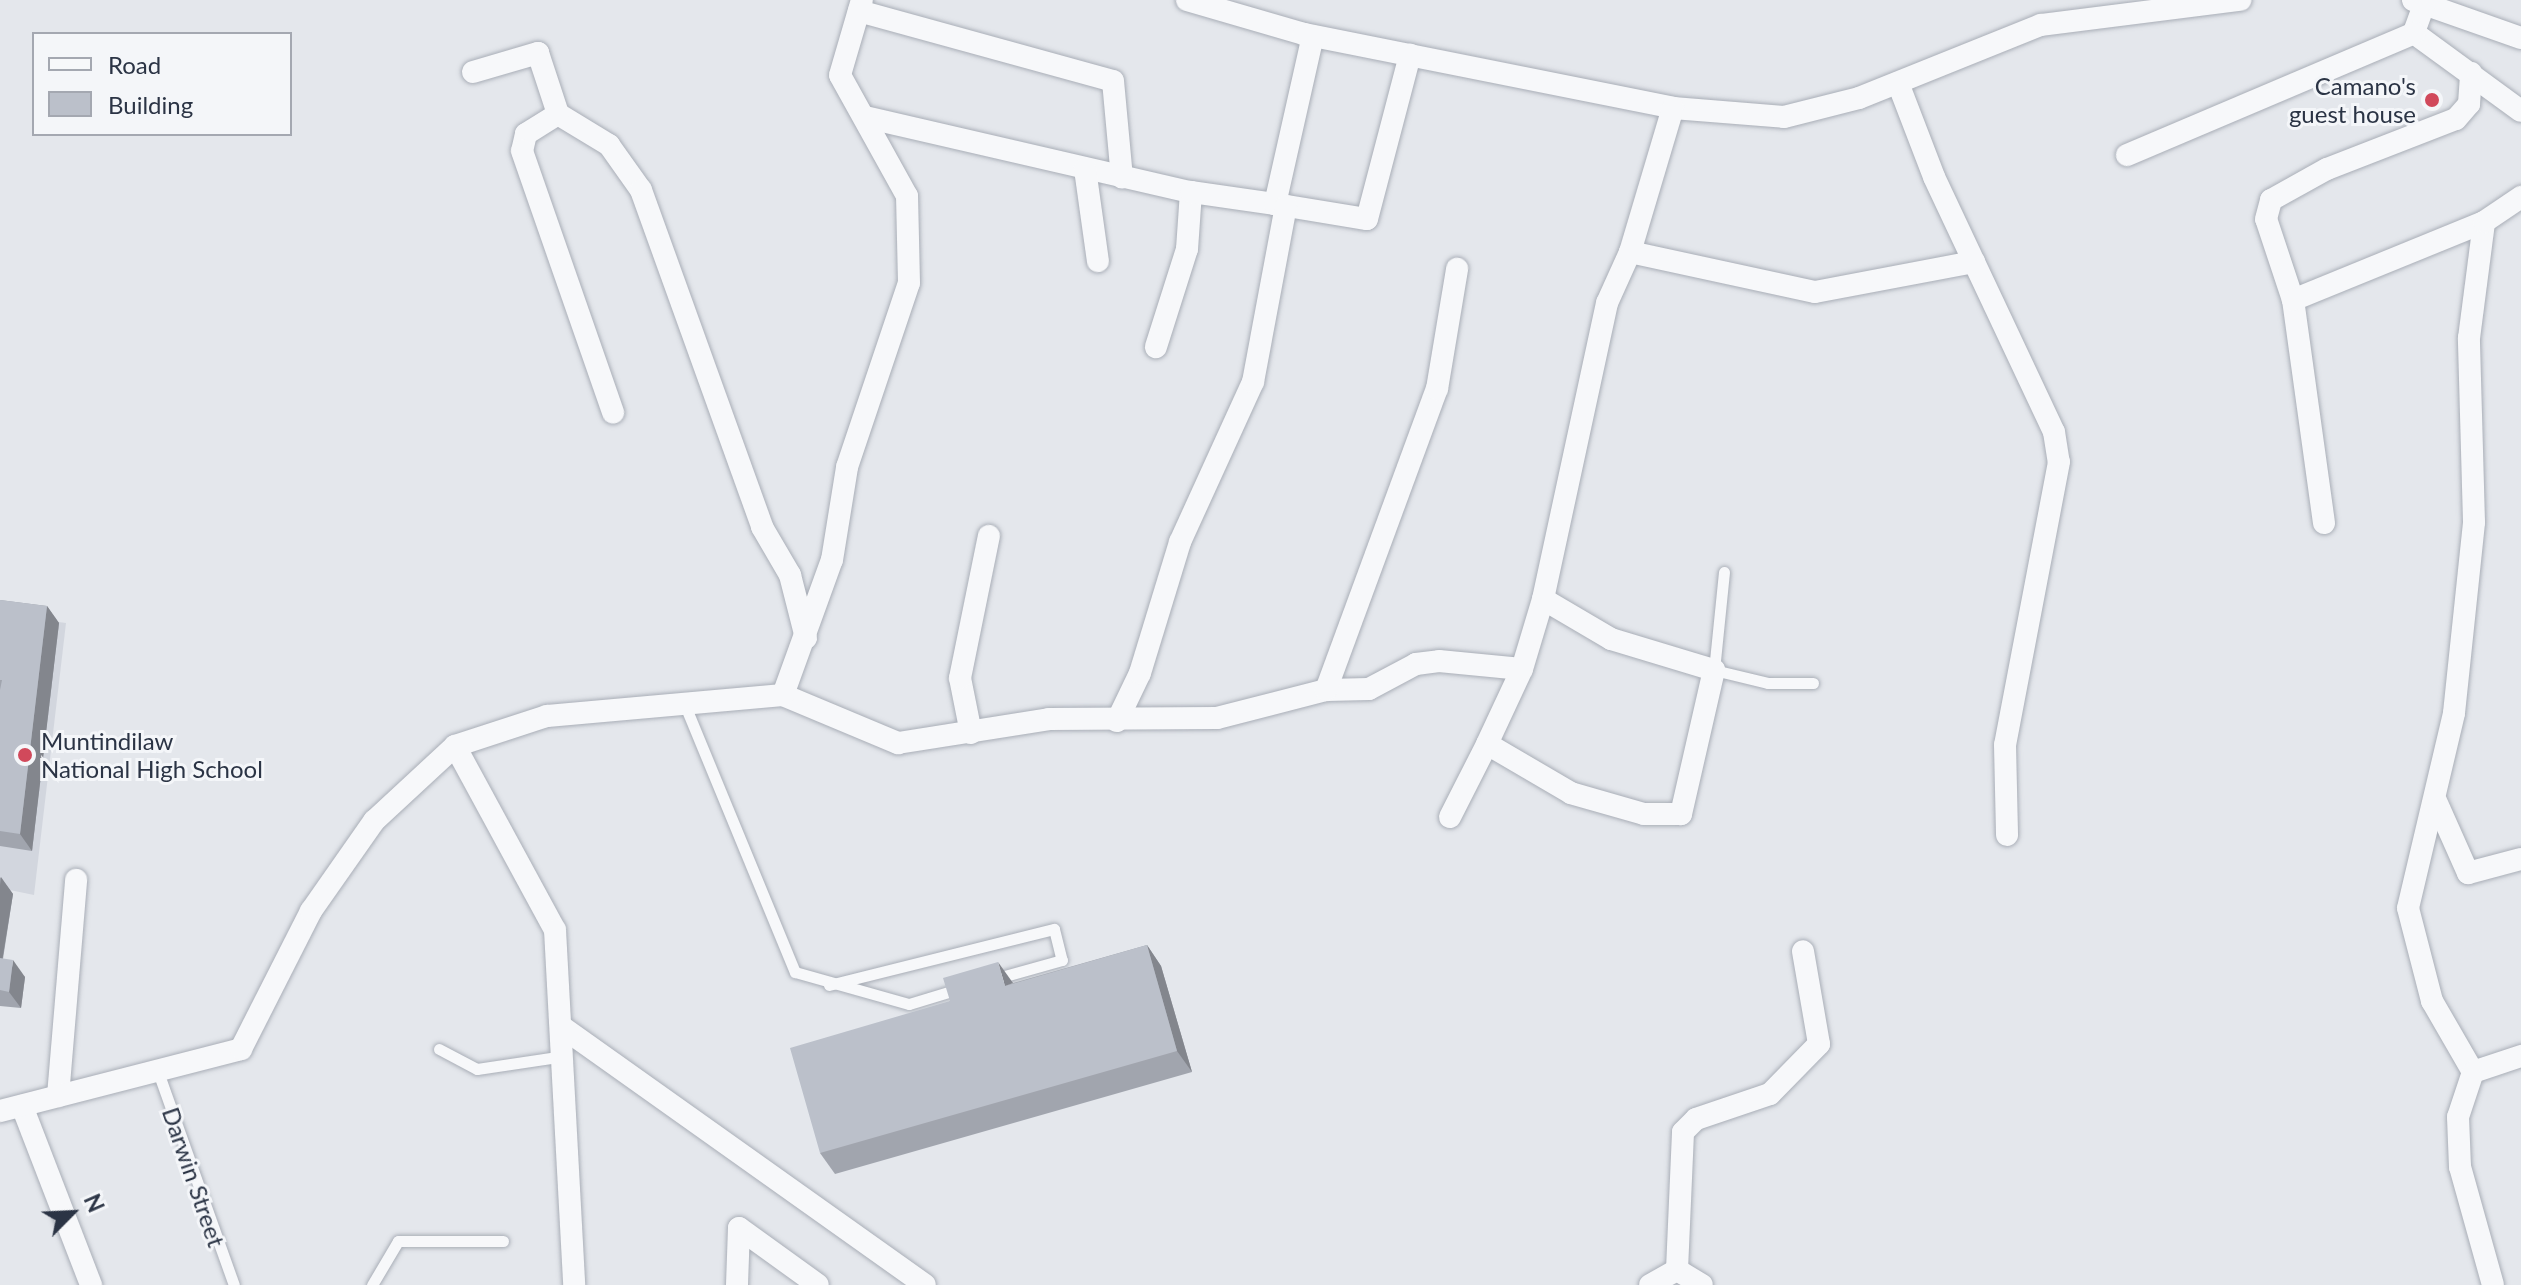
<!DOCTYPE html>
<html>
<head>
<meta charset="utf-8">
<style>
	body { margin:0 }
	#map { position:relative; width:2521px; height:1285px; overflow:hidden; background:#e4e7ec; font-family:Lato,sans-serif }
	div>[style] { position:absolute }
	.built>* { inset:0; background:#d2d6de }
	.roads { filter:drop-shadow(0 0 2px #a9aeb7) drop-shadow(0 0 2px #a9aeb7) }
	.lane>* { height:11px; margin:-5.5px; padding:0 5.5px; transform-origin:5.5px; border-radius:5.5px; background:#f7f8fa }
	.street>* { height:22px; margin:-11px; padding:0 11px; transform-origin:11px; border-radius:11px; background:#f7f8fa }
	.wall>* { inset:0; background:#a1a5ae }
	.shaded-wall>* { inset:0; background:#83868d }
	.building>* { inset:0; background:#bbc0ca }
	.dots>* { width:22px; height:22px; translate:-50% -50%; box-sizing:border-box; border:4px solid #f4f6f9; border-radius:50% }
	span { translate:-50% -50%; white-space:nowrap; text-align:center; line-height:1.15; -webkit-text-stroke:6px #f4f6f9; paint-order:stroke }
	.poi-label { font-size:24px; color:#2b3445 }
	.right { translate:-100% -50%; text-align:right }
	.left { translate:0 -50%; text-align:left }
	.street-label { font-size:24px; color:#2b3445 }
	.legend { position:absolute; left:32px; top:32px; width:260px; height:104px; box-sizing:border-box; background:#f4f6f9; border:2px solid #a4a8b1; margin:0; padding:10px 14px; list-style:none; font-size:24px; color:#2b3445 }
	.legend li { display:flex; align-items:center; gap:16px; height:40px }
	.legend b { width:40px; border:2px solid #a4a8b1 }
	.north { position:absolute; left:32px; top:1173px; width:80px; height:80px; -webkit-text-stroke:6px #f4f6f9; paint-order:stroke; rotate:66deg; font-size:22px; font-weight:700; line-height:32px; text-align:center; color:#2b3445 }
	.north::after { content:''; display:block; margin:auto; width:28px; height:36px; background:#2b3445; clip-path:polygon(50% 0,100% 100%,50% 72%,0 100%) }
</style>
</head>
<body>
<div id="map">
	<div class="built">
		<div style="clip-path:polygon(0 614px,66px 623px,34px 895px,0 888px)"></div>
	</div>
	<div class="roads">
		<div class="lane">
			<div style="left:1724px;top:572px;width:99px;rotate:95.8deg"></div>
			<div style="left:1714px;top:670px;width:56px;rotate:13.5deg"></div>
			<div style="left:1768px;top:683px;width:45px"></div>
			<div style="left:684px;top:703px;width:291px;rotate:67.6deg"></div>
			<div style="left:795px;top:972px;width:118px;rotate:15.7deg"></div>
			<div style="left:909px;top:1004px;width:55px;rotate:-16.8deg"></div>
			<div style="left:829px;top:985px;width:232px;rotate:-14deg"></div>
			<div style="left:1054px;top:929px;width:32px;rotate:76deg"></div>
			<div style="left:1062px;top:960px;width:71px;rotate:164.4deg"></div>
			<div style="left:439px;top:1049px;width:43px;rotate:27.8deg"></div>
			<div style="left:477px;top:1069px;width:88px;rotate:-8.5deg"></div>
			<div style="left:157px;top:1069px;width:229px;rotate:70.4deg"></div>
			<div style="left:372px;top:1285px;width:51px;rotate:-59.4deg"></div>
			<div style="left:398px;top:1241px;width:105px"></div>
		</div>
		<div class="street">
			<div style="left:1187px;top:0;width:122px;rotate:16.2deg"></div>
			<div style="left:1304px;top:34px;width:376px;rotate:11.3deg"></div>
			<div style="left:1673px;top:108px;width:111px;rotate:4.6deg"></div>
			<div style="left:1784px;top:117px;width:77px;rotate:-14.2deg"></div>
			<div style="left:1859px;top:98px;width:196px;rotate:-21.9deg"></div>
			<div style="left:2041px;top:25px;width:201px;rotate:-7.2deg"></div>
			<div style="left:2413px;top:0;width:114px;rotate:19.4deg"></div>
			<div style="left:2425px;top:2px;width:33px;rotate:110deg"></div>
			<div style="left:2414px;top:33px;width:132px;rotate:36.1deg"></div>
			<div style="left:859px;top:11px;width:263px;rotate:15.4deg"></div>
			<div style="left:1113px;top:81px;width:97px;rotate:84.7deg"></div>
			<div style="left:473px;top:72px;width:68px;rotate:-16.3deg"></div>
			<div style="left:538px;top:53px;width:64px;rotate:71.8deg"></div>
			<div style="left:558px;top:114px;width:60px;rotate:31.3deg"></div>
			<div style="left:609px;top:145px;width:55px;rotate:54.6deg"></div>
			<div style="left:641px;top:190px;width:358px;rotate:70.2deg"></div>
			<div style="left:762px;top:527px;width:56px;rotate:59.7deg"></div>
			<div style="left:790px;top:575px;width:65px;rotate:75.7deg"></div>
			<div style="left:1898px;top:83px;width:101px;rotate:69deg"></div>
			<div style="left:1934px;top:177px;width:282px;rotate:64.8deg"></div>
			<div style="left:2054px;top:432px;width:30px;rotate:81deg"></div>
			<div style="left:2059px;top:462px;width:288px;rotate:100.8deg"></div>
			<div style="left:2005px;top:745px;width:90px;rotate:88.7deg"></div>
			<div style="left:558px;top:114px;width:38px;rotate:148deg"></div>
			<div style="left:526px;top:134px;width:17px;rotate:103deg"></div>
			<div style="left:522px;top:151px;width:277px;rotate:70.8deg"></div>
			<div style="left:865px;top:117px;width:335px;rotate:13deg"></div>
			<div style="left:1191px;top:192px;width:57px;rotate:94deg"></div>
			<div style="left:1187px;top:249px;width:103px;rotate:107.6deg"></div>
			<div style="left:2127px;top:155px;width:312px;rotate:-23deg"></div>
			<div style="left:1085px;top:169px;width:93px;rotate:82deg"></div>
			<div style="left:1191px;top:192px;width:85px;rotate:8.1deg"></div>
			<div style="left:1275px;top:204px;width:172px;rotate:-77.3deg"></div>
			<div style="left:1275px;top:204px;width:93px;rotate:9.3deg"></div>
			<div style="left:1367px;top:219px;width:170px;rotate:-75.3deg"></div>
			<div style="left:1630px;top:252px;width:150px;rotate:-73.4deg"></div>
			<div style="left:2293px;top:300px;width:85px;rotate:-108.4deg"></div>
			<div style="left:2266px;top:219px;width:20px;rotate:-75deg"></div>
			<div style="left:2271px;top:200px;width:64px;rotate:-29deg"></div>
			<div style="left:2327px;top:169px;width:138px;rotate:-21.2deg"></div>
			<div style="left:2456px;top:119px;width:20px;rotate:-49deg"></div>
			<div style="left:2469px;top:104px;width:31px;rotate:-86deg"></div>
			<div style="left:2324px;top:523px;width:225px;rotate:-97.9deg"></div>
			<div style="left:2293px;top:300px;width:206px;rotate:-22.2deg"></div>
			<div style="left:1543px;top:599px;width:79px;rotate:30.5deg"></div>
			<div style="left:1611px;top:639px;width:108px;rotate:16.8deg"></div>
			<div style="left:1714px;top:670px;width:148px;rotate:102.9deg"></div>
			<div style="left:1681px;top:814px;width:37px;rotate:180deg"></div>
			<div style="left:1644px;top:814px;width:76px;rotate:-164deg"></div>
			<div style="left:1571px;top:793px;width:97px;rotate:-149.7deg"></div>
			<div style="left:1487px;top:744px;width:83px;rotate:-65deg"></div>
			<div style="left:1522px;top:669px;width:73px;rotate:-73.3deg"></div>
			<div style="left:1543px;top:599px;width:303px;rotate:-77.8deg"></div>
			<div style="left:1607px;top:303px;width:56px;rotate:-65.7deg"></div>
			<div style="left:1630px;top:252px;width:189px;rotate:12.2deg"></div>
			<div style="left:1815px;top:292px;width:162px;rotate:-10.7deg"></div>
			<div style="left:1326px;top:690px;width:43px;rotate:-1.3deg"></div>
			<div style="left:1369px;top:689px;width:53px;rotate:-28deg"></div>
			<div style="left:1416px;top:664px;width:23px;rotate:-7deg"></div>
			<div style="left:1439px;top:661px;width:83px;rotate:5.5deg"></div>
			<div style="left:783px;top:695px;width:125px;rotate:22.7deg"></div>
			<div style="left:898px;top:743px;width:153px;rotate:-9deg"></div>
			<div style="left:1049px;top:719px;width:168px;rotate:-0.3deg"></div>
			<div style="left:1217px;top:718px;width:113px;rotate:-14.4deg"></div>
			<div style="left:1326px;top:690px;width:321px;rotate:-69.8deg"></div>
			<div style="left:1437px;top:389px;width:122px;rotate:-80.5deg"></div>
			<div style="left:1117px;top:721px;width:53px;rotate:-64.4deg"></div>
			<div style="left:1140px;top:673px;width:137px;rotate:-73deg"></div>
			<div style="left:1180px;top:542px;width:176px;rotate:-65.5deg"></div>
			<div style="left:1253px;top:382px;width:179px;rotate:-79.4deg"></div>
			<div style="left:971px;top:733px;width:56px;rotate:-101.3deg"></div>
			<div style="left:960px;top:678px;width:145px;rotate:-78.5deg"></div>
			<div style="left:455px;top:746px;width:209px;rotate:61.5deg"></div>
			<div style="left:555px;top:930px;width:356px;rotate:86.9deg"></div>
			<div style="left:2436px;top:801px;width:79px;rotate:66deg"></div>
			<div style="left:2468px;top:873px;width:55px;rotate:-14.8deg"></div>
			<div style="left:1450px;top:817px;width:82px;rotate:-63.1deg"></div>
			<div style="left:562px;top:1027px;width:445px;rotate:35.4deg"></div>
			<div style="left:2473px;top:1072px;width:82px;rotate:-120deg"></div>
			<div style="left:2432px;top:1001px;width:96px;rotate:-104.5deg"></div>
			<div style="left:2408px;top:908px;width:200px;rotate:-76.7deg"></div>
			<div style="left:2454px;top:713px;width:192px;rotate:-84deg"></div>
			<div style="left:2474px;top:522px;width:184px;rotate:-91.6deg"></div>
			<div style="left:2469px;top:338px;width:117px;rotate:-82.6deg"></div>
			<div style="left:2484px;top:222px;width:45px;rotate:-34deg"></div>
			<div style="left:58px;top:1096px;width:217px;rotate:-85.2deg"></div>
			<div style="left:22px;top:1106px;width:192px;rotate:68.9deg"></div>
			<div style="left:0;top:1111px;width:249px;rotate:-14.4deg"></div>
			<div style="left:241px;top:1049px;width:155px;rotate:-63.1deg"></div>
			<div style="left:311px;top:911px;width:110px;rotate:-55deg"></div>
			<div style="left:374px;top:821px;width:110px;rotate:-42.8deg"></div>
			<div style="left:455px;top:746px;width:97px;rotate:-18.1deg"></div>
			<div style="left:547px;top:716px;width:237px;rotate:-5.1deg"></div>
			<div style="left:783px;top:695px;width:144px;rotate:-70.1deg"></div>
			<div style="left:832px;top:560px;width:94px;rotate:-80.8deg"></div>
			<div style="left:847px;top:467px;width:194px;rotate:-71.4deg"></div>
			<div style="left:909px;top:283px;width:87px;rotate:-91.3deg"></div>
			<div style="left:907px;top:196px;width:138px;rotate:-119deg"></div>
			<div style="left:840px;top:75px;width:78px;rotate:-73.7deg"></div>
			<div style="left:739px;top:1228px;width:97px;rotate:35.8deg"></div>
			<div style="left:1677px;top:1270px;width:29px;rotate:31deg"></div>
			<div style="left:737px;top:1285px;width:57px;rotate:-88deg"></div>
			<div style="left:1650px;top:1285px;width:31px;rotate:-29deg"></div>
			<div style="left:1677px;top:1270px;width:138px;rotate:-87.5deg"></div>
			<div style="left:1683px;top:1132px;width:18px;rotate:-45deg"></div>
			<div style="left:1696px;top:1119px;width:78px;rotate:-18.7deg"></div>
			<div style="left:1770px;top:1094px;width:70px;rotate:-45.6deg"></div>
			<div style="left:1819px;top:1044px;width:94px;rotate:-99.8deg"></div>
			<div style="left:2493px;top:1285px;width:123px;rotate:-105.6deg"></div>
			<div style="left:2460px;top:1167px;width:50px;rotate:-92.3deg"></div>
			<div style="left:2458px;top:1117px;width:47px;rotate:-71.6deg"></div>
			<div style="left:2473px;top:1072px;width:51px;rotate:-18.4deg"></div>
		</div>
	</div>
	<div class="wall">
		<div style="clip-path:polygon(0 600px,47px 606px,59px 623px,32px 851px,0 846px)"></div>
		<div style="clip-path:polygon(0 877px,13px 894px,3px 959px,25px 977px,21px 1008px,0 1006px)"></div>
		<div style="clip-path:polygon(1147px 945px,1161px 966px,1192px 1072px,835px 1174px,820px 1153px,950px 1001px)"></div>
	</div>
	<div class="shaded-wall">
		<div style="clip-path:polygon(47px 606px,59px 623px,32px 851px,20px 834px)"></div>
		<div style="clip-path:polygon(1px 877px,13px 894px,0 974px,0 885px)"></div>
		<div style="clip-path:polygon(1147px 945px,1161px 966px,1192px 1072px,1177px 1051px)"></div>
		<div style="clip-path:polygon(13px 960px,25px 977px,21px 1008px,9px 992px)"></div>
		<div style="clip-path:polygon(998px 962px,1013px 983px,1005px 986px)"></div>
	</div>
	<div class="building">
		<div style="clip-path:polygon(0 600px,47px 606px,20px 834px,0 831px,0 690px,2px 680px,0 680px)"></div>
		<div style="clip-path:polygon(1147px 945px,1177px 1051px,820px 1153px,790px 1048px,950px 1001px,943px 978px,998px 962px,1005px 986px)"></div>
		<div style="clip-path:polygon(0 958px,13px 960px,9px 992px,0 990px)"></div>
	</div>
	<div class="dots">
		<div style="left:2432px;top:100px;background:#d1495b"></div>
		<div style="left:25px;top:755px;background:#d1495b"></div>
	</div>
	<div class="poi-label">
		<span class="right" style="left:2416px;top:100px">Camano's<br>guest house</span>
		<span class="left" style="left:41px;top:755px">Muntindilaw<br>National High School</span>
	</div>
	<div class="street-label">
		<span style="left:194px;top:1177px;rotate:71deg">Darwin Street</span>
	</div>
	<ul class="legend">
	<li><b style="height:10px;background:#f7f8fa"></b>Road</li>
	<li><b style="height:22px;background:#bbc0ca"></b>Building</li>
	</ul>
	<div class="north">N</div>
</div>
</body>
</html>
